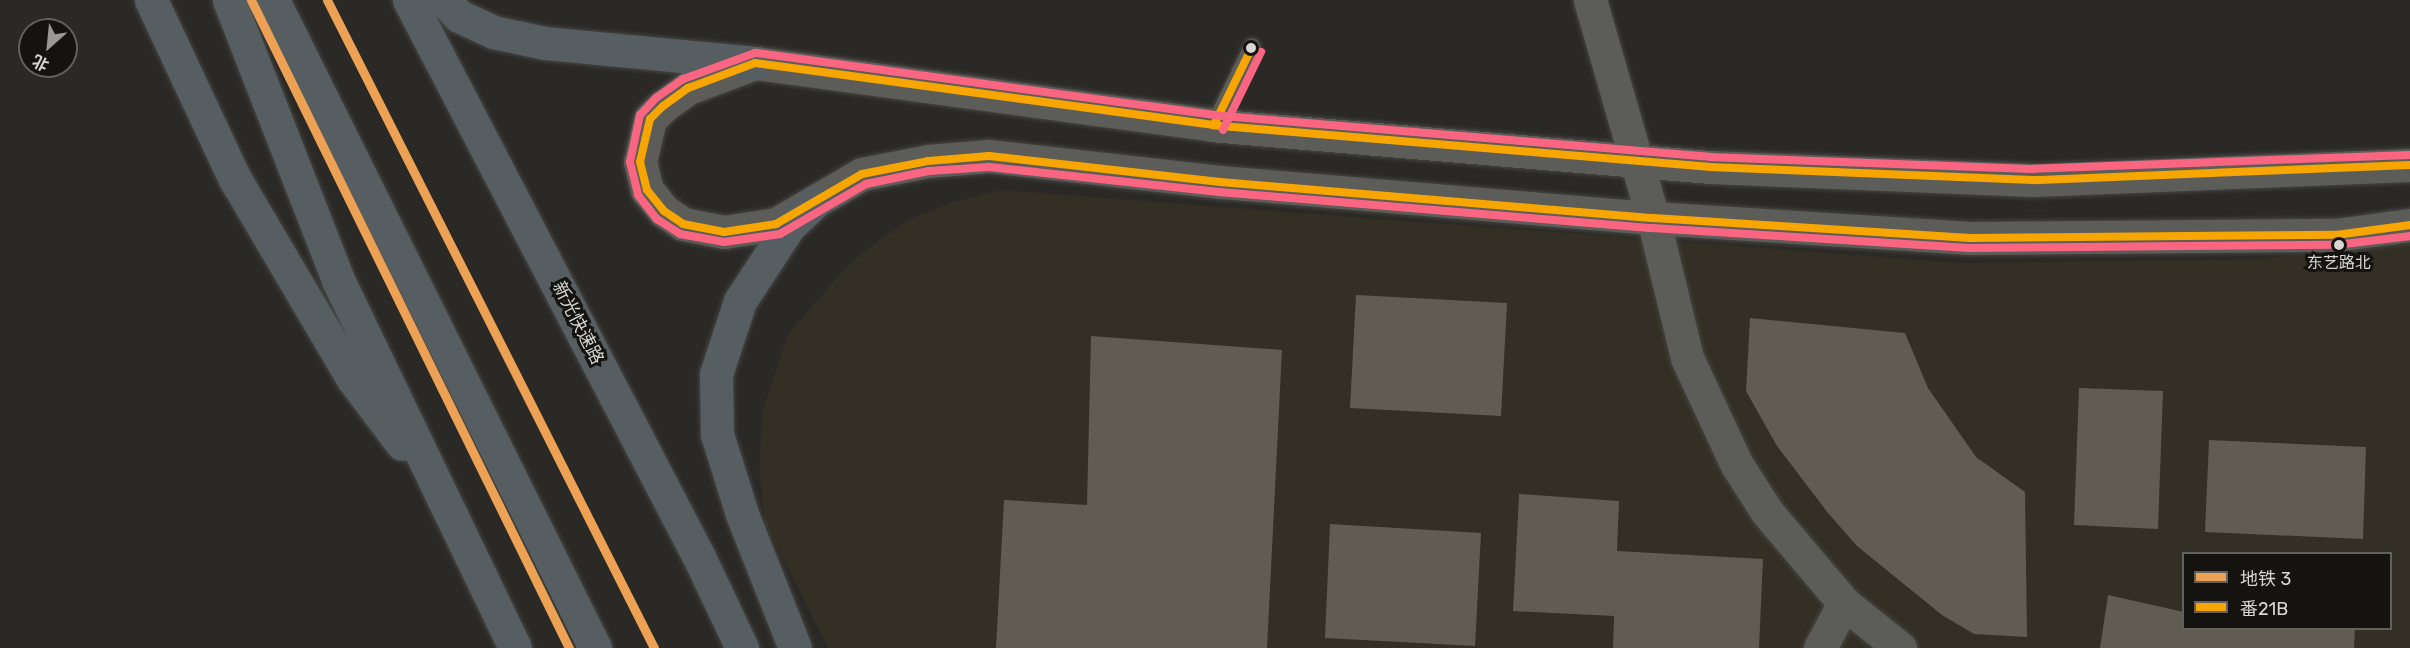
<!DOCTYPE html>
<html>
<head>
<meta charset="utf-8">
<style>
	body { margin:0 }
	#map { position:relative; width:2410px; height:648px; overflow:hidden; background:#2a2926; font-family:Rubik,"Noto Sans SC",sans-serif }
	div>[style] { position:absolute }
	.built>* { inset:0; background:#332f24 }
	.building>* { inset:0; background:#605c51 }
	.roads { filter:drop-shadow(0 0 2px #464541) drop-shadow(0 0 2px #464541) }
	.service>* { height:16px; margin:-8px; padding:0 8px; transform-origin:8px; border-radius:8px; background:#5c5c59 }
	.minor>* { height:33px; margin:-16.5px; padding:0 16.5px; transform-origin:16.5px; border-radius:16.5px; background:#5c5c59 }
	.tertiary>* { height:33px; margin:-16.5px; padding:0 16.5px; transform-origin:16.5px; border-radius:16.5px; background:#5c5c59 }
	.trunk>* { height:33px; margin:-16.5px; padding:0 16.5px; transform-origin:16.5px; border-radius:16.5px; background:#565e62 }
	.bus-1>* { height:8px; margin:-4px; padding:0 4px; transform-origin:4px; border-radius:4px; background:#f7a600 }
	.bus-2>* { height:8px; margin:-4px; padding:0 4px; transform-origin:4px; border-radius:4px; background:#fa6682 }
	.metro-1>* { height:9px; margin:-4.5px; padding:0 4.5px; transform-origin:4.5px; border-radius:4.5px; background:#eca154 }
	.dots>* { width:16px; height:16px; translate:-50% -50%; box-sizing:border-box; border:3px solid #141310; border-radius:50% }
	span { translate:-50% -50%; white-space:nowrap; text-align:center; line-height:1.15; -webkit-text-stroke:6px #141310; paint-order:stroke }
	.bus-label { font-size:16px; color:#d6d5d1 }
	.street-label { font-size:18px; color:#d6d5d1 }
	.legend { position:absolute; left:2182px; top:552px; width:210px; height:78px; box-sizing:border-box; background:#141310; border:2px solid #62615d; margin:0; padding:8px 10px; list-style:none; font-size:18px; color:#d6d5d1 }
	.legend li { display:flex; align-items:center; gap:12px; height:30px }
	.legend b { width:30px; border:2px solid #62615d }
	.north { position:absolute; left:18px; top:18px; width:60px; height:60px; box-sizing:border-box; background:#141310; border:2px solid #62615d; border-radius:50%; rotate:207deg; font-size:16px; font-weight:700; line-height:24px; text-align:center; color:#d6d5d1 }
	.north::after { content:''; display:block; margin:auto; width:21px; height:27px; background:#9a9995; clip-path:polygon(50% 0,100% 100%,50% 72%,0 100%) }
</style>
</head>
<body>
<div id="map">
	<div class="built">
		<div style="clip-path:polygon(evenodd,1000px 190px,1962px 263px,2256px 259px,2410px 244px,2410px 648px,828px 648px,765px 523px,759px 465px,763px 409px,789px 333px,847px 266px,875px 243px,907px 221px,949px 203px,1000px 190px,2184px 554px,2390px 554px,2390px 628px,2184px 628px,2184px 554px)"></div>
	</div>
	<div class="building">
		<div style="clip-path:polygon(1356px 295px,1507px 303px,1501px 416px,1350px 408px)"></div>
		<div style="clip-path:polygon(1750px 318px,1905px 333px,1928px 388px,1976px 457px,2025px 492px,2027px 637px,1974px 634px,1942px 615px,1857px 546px,1828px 513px,1777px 446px,1746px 391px)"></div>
		<div style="clip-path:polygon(1091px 336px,1282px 350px,1267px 648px,996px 648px,1004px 500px,1087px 505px)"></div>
		<div style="clip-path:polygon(2079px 388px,2163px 391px,2158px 529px,2074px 525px)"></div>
		<div style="clip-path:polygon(2209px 440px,2366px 447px,2363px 539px,2205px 532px)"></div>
		<div style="clip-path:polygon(1519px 494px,1619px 501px,1617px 551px,1763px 559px,1759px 648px,1613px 648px,1614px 616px,1513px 611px)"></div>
		<div style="clip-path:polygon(1330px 524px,1481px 533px,1475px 646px,1325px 638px)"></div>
		<div style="clip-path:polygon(2108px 595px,2184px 612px,2184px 628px,2355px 628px,2354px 648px,2100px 648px)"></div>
	</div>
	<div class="roads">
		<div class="service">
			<div style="left:1214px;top:125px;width:87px;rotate:-64deg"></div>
		</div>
		<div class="minor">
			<div style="left:1653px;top:218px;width:144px;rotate:76.3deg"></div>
			<div style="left:1687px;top:358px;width:118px;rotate:65deg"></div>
			<div style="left:1737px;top:465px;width:56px;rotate:57.4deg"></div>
			<div style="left:1767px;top:512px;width:119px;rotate:49.8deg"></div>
			<div style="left:1844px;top:603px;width:72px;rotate:38.8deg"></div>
			<div style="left:1820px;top:648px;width:51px;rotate:-61.9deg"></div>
		</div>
		<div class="tertiary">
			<div style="left:1590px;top:0;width:227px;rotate:73.9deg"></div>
			<div style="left:2410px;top:165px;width:377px;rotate:177.7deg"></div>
			<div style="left:2033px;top:180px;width:323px;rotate:-177.7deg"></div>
			<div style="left:1710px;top:167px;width:498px;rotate:-175.2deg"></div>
			<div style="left:1214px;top:125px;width:463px;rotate:-172.3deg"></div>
			<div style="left:755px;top:63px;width:72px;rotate:159.5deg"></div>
			<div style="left:688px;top:88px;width:31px;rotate:144deg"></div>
			<div style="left:663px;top:106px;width:18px;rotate:135deg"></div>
			<div style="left:650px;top:119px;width:44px;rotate:103.1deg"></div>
			<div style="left:640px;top:162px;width:29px;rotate:76deg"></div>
			<div style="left:647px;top:190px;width:27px;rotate:51deg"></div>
			<div style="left:664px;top:211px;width:23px;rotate:34deg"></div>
			<div style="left:683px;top:224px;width:42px;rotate:11deg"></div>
			<div style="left:724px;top:232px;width:53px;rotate:-8.7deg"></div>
			<div style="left:776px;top:224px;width:99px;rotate:-30.2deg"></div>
			<div style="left:862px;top:174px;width:67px;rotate:-11.1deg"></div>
			<div style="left:928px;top:161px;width:61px;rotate:-4.7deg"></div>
			<div style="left:989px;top:156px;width:233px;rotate:6.4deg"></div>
			<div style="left:1221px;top:182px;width:433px;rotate:4.8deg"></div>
			<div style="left:1653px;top:218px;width:318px;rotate:3.6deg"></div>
			<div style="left:1970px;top:238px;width:366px;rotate:-0.5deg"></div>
			<div style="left:2336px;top:235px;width:75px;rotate:-7.7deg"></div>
		</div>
		<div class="trunk">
			<div style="left:151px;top:0;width:198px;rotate:64.9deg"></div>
			<div style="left:235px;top:179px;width:232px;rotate:59.5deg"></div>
			<div style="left:353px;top:379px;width:81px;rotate:53deg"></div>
			<div style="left:229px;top:0;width:300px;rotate:68.7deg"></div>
			<div style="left:338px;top:280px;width:408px;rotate:64.3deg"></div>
			<div style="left:273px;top:0;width:724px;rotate:63.58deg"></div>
			<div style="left:409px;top:0;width:628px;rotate:62.5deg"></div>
			<div style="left:699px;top:557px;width:101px;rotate:64.7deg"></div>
			<div style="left:444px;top:0;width:22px;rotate:47deg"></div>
			<div style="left:459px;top:16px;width:38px;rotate:25deg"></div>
			<div style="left:493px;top:32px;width:52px;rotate:12.2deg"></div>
			<div style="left:544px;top:43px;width:212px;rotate:5.4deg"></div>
			<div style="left:795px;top:648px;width:144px;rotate:-111.6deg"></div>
			<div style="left:742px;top:514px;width:84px;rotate:-107.4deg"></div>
			<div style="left:717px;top:434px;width:60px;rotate:-91deg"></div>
			<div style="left:716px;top:374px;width:77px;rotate:-71.8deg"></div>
			<div style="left:740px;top:301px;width:90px;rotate:-56.8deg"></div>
			<div style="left:789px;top:226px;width:35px;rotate:-43deg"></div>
		</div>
	</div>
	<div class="bus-1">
		<div style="left:1214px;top:125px;width:87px;rotate:-64deg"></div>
		<div style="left:2410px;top:165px;width:377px;rotate:177.7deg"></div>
		<div style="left:2033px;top:180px;width:323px;rotate:-177.7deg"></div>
		<div style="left:1710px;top:167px;width:498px;rotate:-175.2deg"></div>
		<div style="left:1214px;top:125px;width:463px;rotate:-172.3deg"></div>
		<div style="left:755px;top:63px;width:72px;rotate:159.5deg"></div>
		<div style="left:688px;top:88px;width:31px;rotate:144deg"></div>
		<div style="left:663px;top:106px;width:18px;rotate:135deg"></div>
		<div style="left:650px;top:119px;width:44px;rotate:103.1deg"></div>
		<div style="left:640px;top:162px;width:29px;rotate:76deg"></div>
		<div style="left:647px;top:190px;width:27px;rotate:51deg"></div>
		<div style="left:664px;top:211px;width:23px;rotate:34deg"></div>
		<div style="left:683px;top:224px;width:42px;rotate:11deg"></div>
		<div style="left:724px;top:232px;width:53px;rotate:-8.7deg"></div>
		<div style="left:776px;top:224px;width:99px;rotate:-30.2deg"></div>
		<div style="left:862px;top:174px;width:67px;rotate:-11.1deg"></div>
		<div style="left:928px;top:161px;width:61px;rotate:-4.7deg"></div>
		<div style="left:989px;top:156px;width:233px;rotate:6.4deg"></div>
		<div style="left:1221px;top:182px;width:433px;rotate:4.8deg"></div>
		<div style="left:1653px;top:218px;width:318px;rotate:3.6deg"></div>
		<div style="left:1970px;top:238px;width:366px;rotate:-0.5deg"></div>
		<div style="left:2336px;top:235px;width:75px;rotate:-7.7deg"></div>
	</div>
	<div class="bus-2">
		<div style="left:1223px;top:130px;width:87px;rotate:-64deg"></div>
		<div style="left:2410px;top:155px;width:377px;rotate:177.9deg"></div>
		<div style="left:2033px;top:169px;width:322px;rotate:-177.9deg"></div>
		<div style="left:1711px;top:157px;width:498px;rotate:-175.2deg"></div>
		<div style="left:1215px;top:115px;width:464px;rotate:-172.3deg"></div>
		<div style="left:755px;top:53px;width:77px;rotate:160.1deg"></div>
		<div style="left:683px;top:79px;width:33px;rotate:145deg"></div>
		<div style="left:656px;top:98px;width:23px;rotate:133deg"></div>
		<div style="left:640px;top:115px;width:48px;rotate:102deg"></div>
		<div style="left:630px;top:162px;width:34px;rotate:76deg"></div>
		<div style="left:638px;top:195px;width:31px;rotate:52deg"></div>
		<div style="left:657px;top:219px;width:27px;rotate:33deg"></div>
		<div style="left:680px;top:234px;width:45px;rotate:10.3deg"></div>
		<div style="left:724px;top:242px;width:57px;rotate:-8.1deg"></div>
		<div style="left:780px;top:234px;width:99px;rotate:-30.2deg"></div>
		<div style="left:866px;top:184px;width:64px;rotate:-11.7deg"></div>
		<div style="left:929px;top:171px;width:60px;rotate:-3.8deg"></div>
		<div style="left:989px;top:167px;width:232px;rotate:6.2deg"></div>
		<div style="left:1220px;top:192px;width:433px;rotate:4.8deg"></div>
		<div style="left:1652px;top:228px;width:318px;rotate:3.6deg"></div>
		<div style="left:1969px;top:248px;width:367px;rotate:-0.5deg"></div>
		<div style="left:2336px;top:245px;width:75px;rotate:-6.9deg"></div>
	</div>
	<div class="metro-1">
		<div style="left:251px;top:0;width:722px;rotate:63.86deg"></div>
		<div style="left:327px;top:0;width:726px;rotate:63.22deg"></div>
	</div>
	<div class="dots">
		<div style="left:1251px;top:48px;background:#d6d5d1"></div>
		<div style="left:2339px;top:245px;background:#d6d5d1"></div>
	</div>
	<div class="bus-label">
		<span style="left:2339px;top:263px">东艺路北</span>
	</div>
	<div class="street-label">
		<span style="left:578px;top:323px;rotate:63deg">新光快速路</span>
	</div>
	<ul class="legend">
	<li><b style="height:8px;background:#eca154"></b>地铁 3</li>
	<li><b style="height:8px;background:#f7a600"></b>番21B</li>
	</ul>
	<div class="north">北</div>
</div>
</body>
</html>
